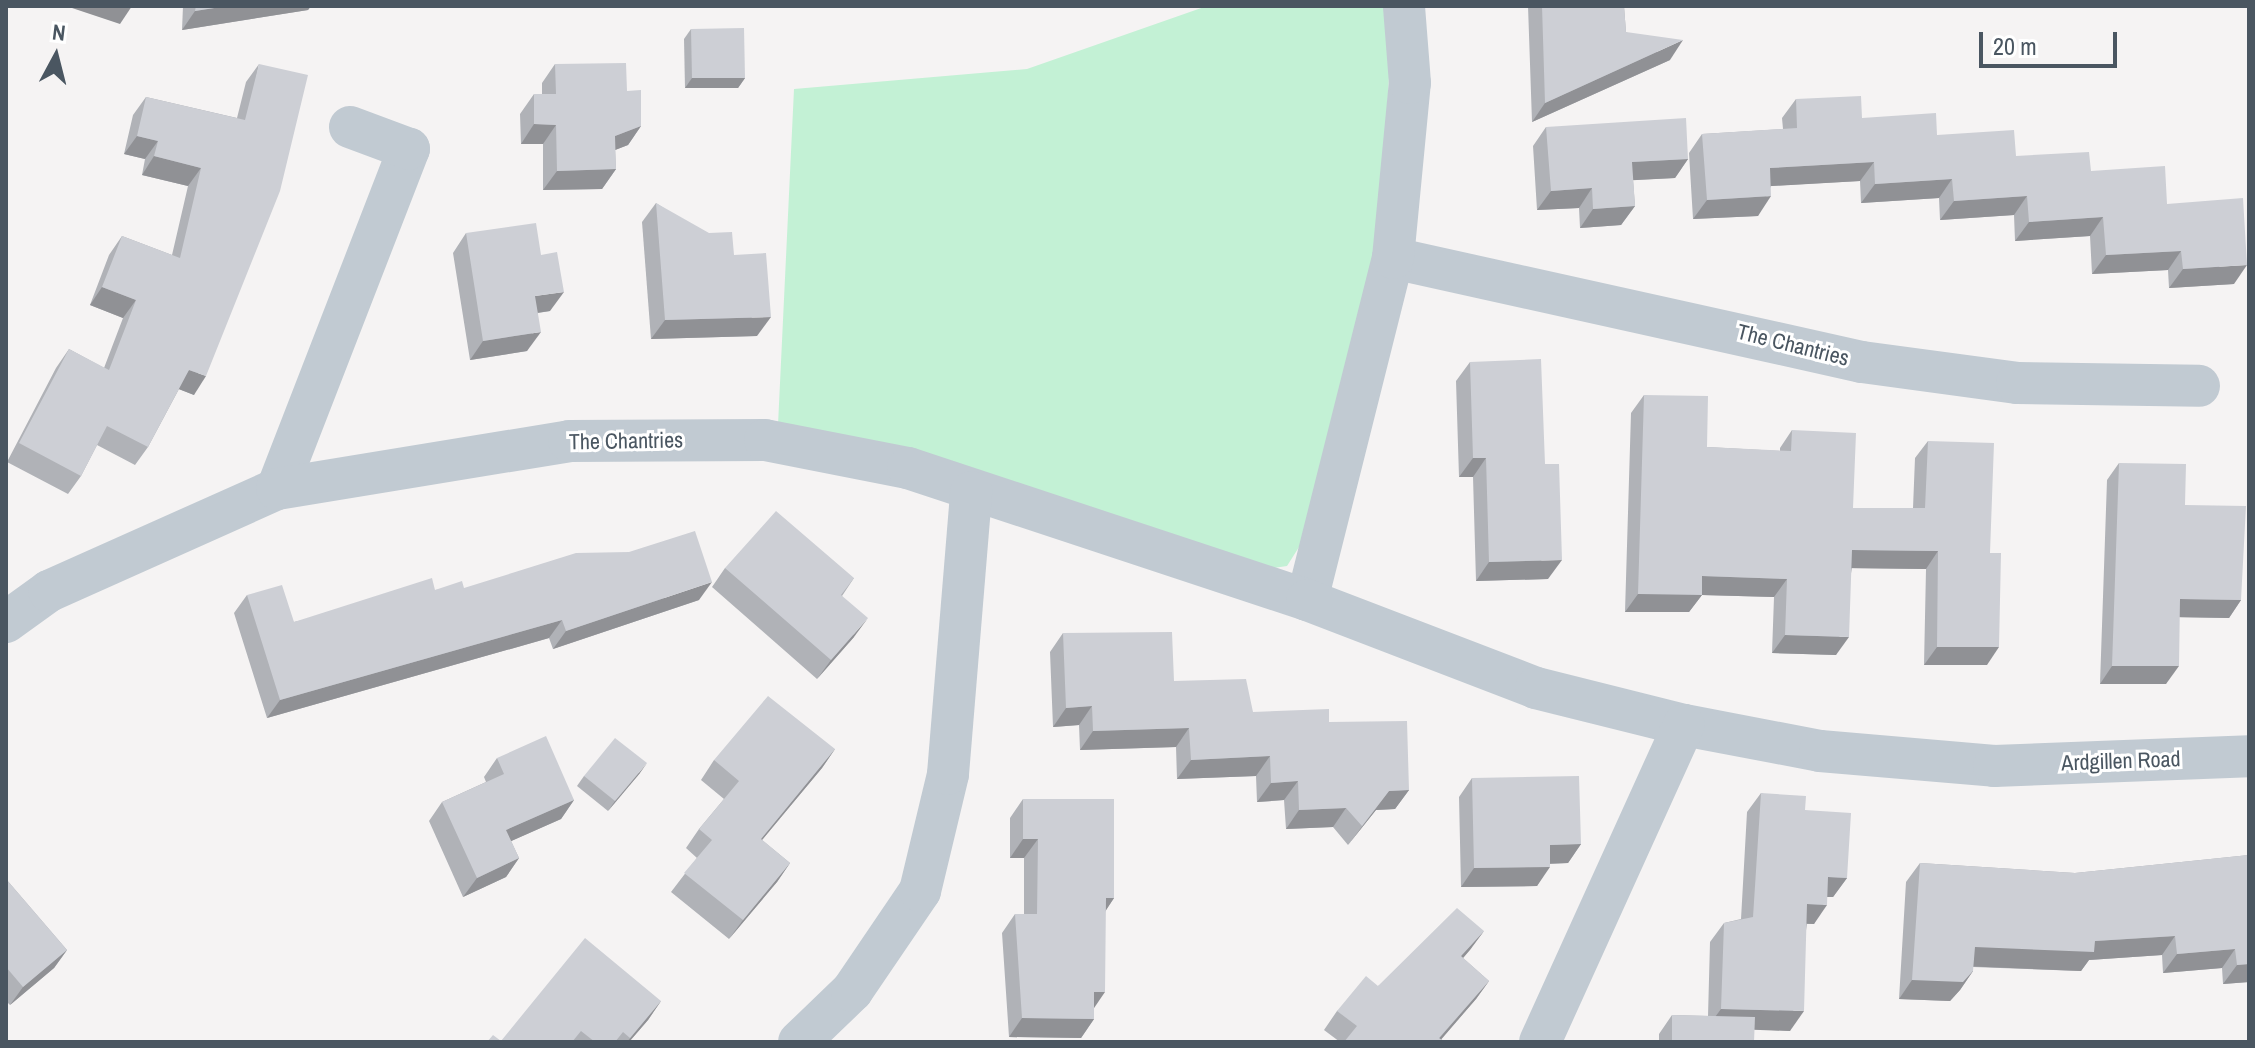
<!DOCTYPE html>
<html>
<head>
<meta charset="utf-8">
<style>
	body { margin:0 }
	#map { position:relative; width:2255px; height:1048px; overflow:hidden; background:#f5f3f3; font-family:"Archivo Narrow",sans-serif }
	div>[style] { position:absolute }
	.green>* { inset:0; background:#c3f1d5 }
	.minor>* { height:42px; margin:-21px; padding:0 21px; transform-origin:21px; border-radius:21px; background:#c1cad2 }
	.wall>* { inset:0; background:#b0b2b7 }
	.shaded-wall>* { inset:0; background:#909195 }
	.building>* { inset:0; background:#cdcfd5 }
	span { translate:-50% -50%; white-space:nowrap; text-align:center; line-height:1.15; -webkit-text-stroke:6px #fff; paint-order:stroke }
	.street-label { font-size:22px; color:#4a5661 }
	.frame { position:absolute; inset:0; border:8px solid #4a5661; pointer-events:none }
	.north { position:absolute; left:16px; top:16px; width:80px; height:80px; -webkit-text-stroke:6px #fff; paint-order:stroke; rotate:7deg; font-size:22px; font-weight:700; line-height:32px; text-align:center; color:#4a5661 }
	.north::after { content:''; display:block; margin:auto; width:28px; height:36px; background:#4a5661; clip-path:polygon(50% 0,100% 100%,50% 72%,0 100%) }
	.scale { position:absolute; left:1979px; top:32px; width:138px; height:36px; box-sizing:border-box; border:4px solid #4a5661; border-top:0; padding-left:10px; font-size:24px; line-height:28px; white-space:nowrap; color:#4a5661; -webkit-text-stroke:6px #fff; paint-order:stroke }
</style>
</head>
<body>
<div id="map">
	<div class="green">
		<div style="clip-path:polygon(1207px 6px,1393px 6px,1377px 291px,1313px 525px,1287px 566px,1247px 572px,777px 446px,794px 89px,1027px 69px)"></div>
	</div>
	<div class="minor">
		<div style="left:1393px;top:258px;width:480px;rotate:12.5deg"></div>
		<div style="left:1862px;top:362px;width:156px;rotate:7.7deg"></div>
		<div style="left:2017px;top:383px;width:182px;rotate:0.9deg"></div>
		<div style="left:277px;top:489px;width:365px;rotate:-68.8deg"></div>
		<div style="left:409px;top:149px;width:63px;rotate:-159.6deg"></div>
		<div style="left:1307px;top:600px;width:353px;rotate:-75.9deg"></div>
		<div style="left:1393px;top:258px;width:176px;rotate:-84.5deg"></div>
		<div style="left:1410px;top:83px;width:77px;rotate:-94.5deg"></div>
		<div style="left:6px;top:622px;width:53px;rotate:-35.8deg"></div>
		<div style="left:49px;top:591px;width:250px;rotate:-24.1deg"></div>
		<div style="left:277px;top:489px;width:296px;rotate:-9.3deg"></div>
		<div style="left:569px;top:441px;width:196px;rotate:-0.3deg"></div>
		<div style="left:765px;top:440px;width:146px;rotate:11.1deg"></div>
		<div style="left:908px;top:468px;width:420px;rotate:18.3deg"></div>
		<div style="left:1307px;top:600px;width:245px;rotate:21deg"></div>
		<div style="left:1536px;top:688px;width:153px;rotate:14deg"></div>
		<div style="left:1684px;top:725px;width:138px;rotate:10.8deg"></div>
		<div style="left:1820px;top:751px;width:175px;rotate:4.9deg"></div>
		<div style="left:1994px;top:766px;width:255px;rotate:-2.2deg"></div>
		<div style="left:799px;top:1042px;width:74px;rotate:-43.9deg"></div>
		<div style="left:852px;top:991px;width:121px;rotate:-55.8deg"></div>
		<div style="left:920px;top:891px;width:120px;rotate:-76.5deg"></div>
		<div style="left:948px;top:774px;width:283px;rotate:-85.3deg"></div>
		<div style="left:1540px;top:1042px;width:348px;rotate:-65.6deg"></div>
	</div>
	<div class="wall">
		<div style="clip-path:polygon(183px 6px,311px 6px,308px 10px,182px 30px)"></div>
		<div style="clip-path:polygon(1528px 6px,1624px 6px,1626px 32px,1670px 60px,1532px 122px)"></div>
		<div style="clip-path:polygon(691px 29px,745px 78px,738px 88px,685px 88px,684px 39px)"></div>
		<div style="clip-path:polygon(259px 64px,194px 395px,179px 389px,148px 447px,135px 465px,97px 445px,81px 476px,68px 494px,7px 462px,56px 368px,69px 349px,104px 368px,123px 318px,90px 305px,109px 255px,122px 236px,172px 255px,188px 186px,142px 175px,145px 159px,124px 154px,133px 115px,146px 97px,237px 118px,246px 82px)"></div>
		<div style="clip-path:polygon(555px 64px,627px 91px,641px 126px,628px 145px,615px 150px,616px 169px,602px 189px,543px 190px,543px 144px,521px 144px,520px 114px,534px 94px,542px 94px,542px 83px)"></div>
		<div style="clip-path:polygon(1796px 99px,1862px 118px,1937px 135px,2016px 156px,2091px 171px,2167px 204px,2234px 284px,2169px 288px,2168px 270px,2092px 274px,2090px 236px,2015px 241px,2014px 215px,1940px 220px,1939px 198px,1861px 203px,1860px 181px,1771px 186px,1758px 216px,1693px 219px,1689px 153px,1702px 134px,1783px 129px,1782px 118px)"></div>
		<div style="clip-path:polygon(1546px 127px,1688px 159px,1675px 178px,1633px 180px,1635px 206px,1621px 225px,1580px 228px,1579px 208px,1537px 210px,1533px 146px)"></div>
		<div style="clip-path:polygon(656px 203px,734px 255px,757px 336px,651px 339px,642px 222px)"></div>
		<div style="clip-path:polygon(466px 233px,550px 311px,538px 313px,527px 351px,470px 360px,453px 253px)"></div>
		<div style="clip-path:polygon(1470px 362px,1548px 579px,1476px 581px,1473px 477px,1459px 477px,1456px 381px)"></div>
		<div style="clip-path:polygon(1644px 395px,1707px 447px,1780px 451px,1780px 448px,1792px 430px,1853px 508px,1913px 508px,1915px 458px,1928px 441px,1987px 665px,1924px 665px,1926px 569px,1852px 568px,1836px 655px,1772px 653px,1774px 597px,1702px 595px,1689px 612px,1625px 612px,1631px 413px)"></div>
		<div style="clip-path:polygon(2119px 463px,2185px 505px,2241px 600px,2229px 618px,2179px 617px,2166px 684px,2100px 684px,2107px 480px)"></div>
		<div style="clip-path:polygon(725px 568px,854px 578px,842px 596px,854px 637px,817px 679px,712px 587px)"></div>
		<div style="clip-path:polygon(464px 588px,699px 600px,553px 649px,549px 638px,267px 718px,234px 613px,247px 595px,294px 622px,435px 590px)"></div>
		<div style="clip-path:polygon(1063px 633px,1174px 681px,1253px 712px,1329px 722px,1409px 790px,1395px 809px,1376px 810px,1348px 845px,1333px 827px,1286px 829px,1284px 800px,1257px 802px,1256px 776px,1177px 779px,1176px 747px,1080px 750px,1079px 725px,1053px 727px,1050px 652px)"></div>
		<div style="clip-path:polygon(835px 749px,822px 768px,762px 840px,790px 863px,777px 882px,729px 939px,671px 892px,697px 858px,686px 848px,699px 829px,724px 799px,701px 780px,714px 760px)"></div>
		<div style="clip-path:polygon(497px 758px,574px 800px,561px 819px,511px 841px,519px 858px,506px 877px,463px 897px,429px 821px,442px 802px,486px 782px,484px 777px)"></div>
		<div style="clip-path:polygon(640px 773px,608px 811px,577px 786px,584px 776px)"></div>
		<div style="clip-path:polygon(1472px 778px,1581px 844px,1568px 863px,1550px 864px,1537px 886px,1461px 887px,1459px 797px)"></div>
		<div style="clip-path:polygon(1761px 793px,1805px 810px,1847px 878px,1833px 897px,1827px 897px,1814px 924px,1807px 924px,1790px 1031px,1754px 1029px,1754px 1042px,1659px 1042px,1659px 1034px,1672px 1015px,1708px 1016px,1710px 942px,1724px 923px,1741px 919px,1747px 812px)"></div>
		<div style="clip-path:polygon(1023px 799px,1114px 898px,1105px 911px,1094px 1008px,1094px 1019px,1081px 1038px,1009px 1037px,1002px 933px,1015px 914px,1024px 914px,1024px 858px,1010px 858px,1010px 818px)"></div>
		<div style="clip-path:polygon(2249px 855px,2249px 982px,2223px 984px,2222px 968px,2163px 973px,2162px 955px,2089px 960px,2081px 971px,1973px 967px,1973px 971px,1960px 990px,1950px 1001px,1899px 999px,1906px 882px,1920px 863px,2075px 873px)"></div>
		<div style="clip-path:polygon(6px 879px,67px 950px,54px 968px,10px 1005px,6px 1001px)"></div>
		<div style="clip-path:polygon(1484px 931px,1463px 958px,1489px 981px,1476px 999px,1441px 1039px,1445px 1042px,1340px 1042px,1324px 1030px,1337px 1011px,1378px 986px)"></div>
		<div style="clip-path:polygon(661px 1001px,648px 1020px,629px 1042px,487px 1042px,501px 1041px)"></div>
	</div>
	<div class="shaded-wall">
		<div style="clip-path:polygon(66px 6px,132px 6px,120px 24px)"></div>
		<div style="clip-path:polygon(227px 6px,311px 6px,308px 10px,182px 30px,195px 11px)"></div>
		<div style="clip-path:polygon(1683px 40px,1670px 60px,1532px 122px,1545px 103px)"></div>
		<div style="clip-path:polygon(692px 78px,745px 78px,738px 88px,685px 88px)"></div>
		<div style="clip-path:polygon(534px 124px,556px 125px,543px 144px,521px 144px)"></div>
		<div style="clip-path:polygon(641px 126px,628px 145px,602px 155px,615px 136px)"></div>
		<div style="clip-path:polygon(137px 136px,158px 141px,145px 159px,124px 154px)"></div>
		<div style="clip-path:polygon(154px 156px,201px 168px,188px 186px,142px 175px)"></div>
		<div style="clip-path:polygon(1688px 159px,1675px 178px,1618px 181px,1632px 162px)"></div>
		<div style="clip-path:polygon(1874px 162px,1860px 181px,1756px 187px,1770px 168px)"></div>
		<div style="clip-path:polygon(616px 169px,602px 189px,543px 190px,557px 171px)"></div>
		<div style="clip-path:polygon(1952px 179px,1939px 198px,1861px 203px,1875px 184px)"></div>
		<div style="clip-path:polygon(1592px 188px,1579px 208px,1537px 210px,1551px 191px)"></div>
		<div style="clip-path:polygon(1771px 196px,1758px 216px,1693px 219px,1707px 200px)"></div>
		<div style="clip-path:polygon(2027px 196px,2014px 215px,1940px 220px,1954px 201px)"></div>
		<div style="clip-path:polygon(1635px 206px,1621px 225px,1580px 228px,1593px 209px)"></div>
		<div style="clip-path:polygon(2103px 217px,2090px 236px,2015px 241px,2029px 222px)"></div>
		<div style="clip-path:polygon(2181px 251px,2168px 270px,2092px 274px,2106px 255px)"></div>
		<div style="clip-path:polygon(2247px 265px,2234px 284px,2169px 288px,2183px 269px)"></div>
		<div style="clip-path:polygon(102px 287px,136px 300px,123px 318px,90px 305px)"></div>
		<div style="clip-path:polygon(564px 292px,550px 311px,522px 315px,535px 296px)"></div>
		<div style="clip-path:polygon(771px 317px,757px 336px,651px 339px,665px 320px)"></div>
		<div style="clip-path:polygon(541px 332px,527px 351px,470px 360px,483px 341px)"></div>
		<div style="clip-path:polygon(189px 370px,206px 376px,194px 395px,176px 388px)"></div>
		<div style="clip-path:polygon(1473px 458px,1486px 458px,1473px 477px,1459px 477px)"></div>
		<div style="clip-path:polygon(1852px 550px,1938px 551px,1926px 569px,1840px 568px)"></div>
		<div style="clip-path:polygon(1562px 560px,1548px 579px,1476px 581px,1489px 562px)"></div>
		<div style="clip-path:polygon(1702px 576px,1787px 579px,1774px 597px,1702px 595px,1689px 612px,1625px 612px,1638px 594px)"></div>
		<div style="clip-path:polygon(712px 582px,699px 600px,553px 649px,566px 631px)"></div>
		<div style="clip-path:polygon(2180px 599px,2241px 600px,2229px 618px,2167px 617px)"></div>
		<div style="clip-path:polygon(868px 618px,854px 637px,817px 679px,831px 660px)"></div>
		<div style="clip-path:polygon(562px 620px,549px 638px,267px 718px,280px 700px)"></div>
		<div style="clip-path:polygon(1785px 635px,1849px 637px,1836px 655px,1772px 653px)"></div>
		<div style="clip-path:polygon(1937px 647px,1999px 647px,1987px 665px,1924px 665px)"></div>
		<div style="clip-path:polygon(2112px 666px,2179px 666px,2166px 684px,2100px 684px)"></div>
		<div style="clip-path:polygon(1092px 706px,1079px 725px,1053px 727px,1066px 708px)"></div>
		<div style="clip-path:polygon(1189px 728px,1176px 747px,1080px 750px,1093px 731px)"></div>
		<div style="clip-path:polygon(835px 749px,822px 768px,747px 858px,761px 839px)"></div>
		<div style="clip-path:polygon(1270px 756px,1256px 776px,1177px 779px,1191px 760px)"></div>
		<div style="clip-path:polygon(647px 763px,640px 773px,608px 811px,615px 801px)"></div>
		<div style="clip-path:polygon(1298px 781px,1284px 800px,1257px 802px,1271px 783px)"></div>
		<div style="clip-path:polygon(1409px 790px,1395px 809px,1376px 810px,1348px 845px,1389px 791px)"></div>
		<div style="clip-path:polygon(574px 800px,561px 819px,493px 849px,506px 830px)"></div>
		<div style="clip-path:polygon(1346px 808px,1333px 827px,1286px 829px,1299px 810px)"></div>
		<div style="clip-path:polygon(1023px 839px,1038px 839px,1024px 858px,1010px 858px)"></div>
		<div style="clip-path:polygon(1581px 844px,1568px 863px,1537px 864px,1550px 845px)"></div>
		<div style="clip-path:polygon(519px 858px,506px 877px,463px 897px,477px 878px)"></div>
		<div style="clip-path:polygon(790px 863px,777px 882px,729px 939px,743px 920px)"></div>
		<div style="clip-path:polygon(1550px 867px,1537px 886px,1461px 887px,1474px 868px)"></div>
		<div style="clip-path:polygon(1828px 877px,1847px 878px,1833px 897px,1815px 897px)"></div>
		<div style="clip-path:polygon(1106px 898px,1114px 898px,1101px 918px)"></div>
		<div style="clip-path:polygon(1807px 904px,1827px 905px,1814px 924px,1794px 923px)"></div>
		<div style="clip-path:polygon(1484px 931px,1470px 950px,1448px 975px,1461px 956px)"></div>
		<div style="clip-path:polygon(2175px 936px,2162px 955px,2089px 960px,2081px 971px,1961px 966px,1975px 947px,2095px 941px)"></div>
		<div style="clip-path:polygon(2235px 949px,2222px 968px,2163px 973px,2177px 954px)"></div>
		<div style="clip-path:polygon(67px 950px,54px 968px,10px 1005px,23px 987px)"></div>
		<div style="clip-path:polygon(2249px 964px,2249px 982px,2223px 984px,2237px 965px)"></div>
		<div style="clip-path:polygon(1973px 971px,1960px 990px,1950px 1001px,1899px 999px,1912px 980px)"></div>
		<div style="clip-path:polygon(1489px 981px,1476px 999px,1439px 1042px,1436px 1042px)"></div>
		<div style="clip-path:polygon(1094px 992px,1105px 992px,1092px 1011px)"></div>
		<div style="clip-path:polygon(661px 1001px,648px 1020px,629px 1042px,627px 1042px)"></div>
		<div style="clip-path:polygon(1721px 1009px,1804px 1011px,1790px 1031px,1707px 1028px)"></div>
		<div style="clip-path:polygon(1022px 1018px,1094px 1019px,1081px 1038px,1009px 1037px)"></div>
	</div>
	<div class="building">
		<div style="clip-path:polygon(196px 6px,227px 6px,195px 11px)"></div>
		<div style="clip-path:polygon(1542px 6px,1624px 6px,1626px 32px,1683px 40px,1545px 103px)"></div>
		<div style="clip-path:polygon(744px 28px,745px 78px,692px 78px,691px 29px)"></div>
		<div style="clip-path:polygon(626px 63px,627px 91px,641px 90px,641px 126px,615px 136px,616px 169px,557px 171px,556px 125px,534px 124px,534px 94px,556px 94px,555px 64px)"></div>
		<div style="clip-path:polygon(259px 64px,308px 75px,280px 191px,206px 376px,189px 370px,148px 447px,107px 426px,81px 476px,19px 443px,69px 349px,109px 370px,136px 300px,102px 287px,122px 236px,180px 258px,201px 168px,154px 156px,158px 141px,137px 136px,146px 97px,245px 120px)"></div>
		<div style="clip-path:polygon(1861px 96px,1862px 118px,1936px 113px,1937px 135px,2014px 130px,2016px 156px,2089px 152px,2091px 171px,2165px 166px,2167px 204px,2243px 198px,2247px 265px,2183px 269px,2181px 251px,2106px 255px,2103px 217px,2029px 222px,2027px 196px,1954px 201px,1952px 179px,1875px 184px,1874px 162px,1770px 168px,1771px 196px,1707px 200px,1702px 134px,1797px 128px,1796px 99px)"></div>
		<div style="clip-path:polygon(1686px 118px,1688px 159px,1632px 162px,1635px 206px,1593px 209px,1592px 188px,1551px 191px,1546px 127px)"></div>
		<div style="clip-path:polygon(656px 203px,709px 233px,732px 232px,734px 255px,766px 253px,771px 317px,665px 320px)"></div>
		<div style="clip-path:polygon(536px 223px,541px 255px,557px 252px,564px 292px,535px 296px,541px 332px,483px 341px,466px 233px)"></div>
		<div style="clip-path:polygon(1541px 359px,1545px 464px,1559px 464px,1562px 560px,1489px 562px,1486px 458px,1473px 458px,1470px 362px)"></div>
		<div style="clip-path:polygon(1644px 395px,1708px 396px,1707px 447px,1791px 451px,1792px 430px,1856px 433px,1853px 508px,1925px 508px,1928px 441px,1994px 443px,1990px 553px,2001px 553px,1999px 647px,1937px 647px,1938px 551px,1852px 550px,1849px 637px,1785px 635px,1787px 579px,1702px 576px,1702px 595px,1638px 594px)"></div>
		<div style="clip-path:polygon(2119px 463px,2186px 464px,2185px 505px,2246px 506px,2241px 600px,2180px 599px,2179px 666px,2112px 666px)"></div>
		<div style="clip-path:polygon(776px 511px,854px 578px,841px 595px,868px 618px,831px 660px,725px 568px)"></div>
		<div style="clip-path:polygon(695px 531px,712px 582px,566px 631px,562px 620px,280px 700px,247px 595px,282px 585px,294px 622px,432px 578px,435px 590px,462px 581px,464px 588px,576px 553px,629px 552px)"></div>
		<div style="clip-path:polygon(1172px 632px,1174px 681px,1246px 679px,1253px 712px,1329px 709px,1329px 722px,1407px 721px,1409px 790px,1389px 791px,1362px 826px,1346px 808px,1299px 810px,1298px 781px,1271px 783px,1270px 756px,1191px 760px,1189px 728px,1093px 731px,1092px 706px,1066px 708px,1063px 633px)"></div>
		<div style="clip-path:polygon(768px 696px,835px 749px,761px 839px,790px 863px,743px 920px,684px 873px,712px 840px,699px 829px,739px 781px,714px 760px)"></div>
		<div style="clip-path:polygon(546px 736px,574px 800px,506px 830px,519px 858px,477px 878px,442px 802px,504px 774px,497px 758px)"></div>
		<div style="clip-path:polygon(615px 738px,647px 763px,615px 801px,584px 776px)"></div>
		<div style="clip-path:polygon(1579px 776px,1581px 844px,1550px 845px,1550px 867px,1474px 868px,1472px 778px)"></div>
		<div style="clip-path:polygon(1761px 793px,1806px 796px,1805px 810px,1851px 813px,1847px 878px,1828px 877px,1827px 905px,1807px 904px,1804px 1011px,1721px 1009px,1724px 923px,1753px 917px)"></div>
		<div style="clip-path:polygon(1023px 799px,1114px 799px,1114px 898px,1106px 898px,1105px 992px,1094px 992px,1094px 1019px,1022px 1018px,1015px 914px,1037px 914px,1038px 839px,1023px 839px)"></div>
		<div style="clip-path:polygon(2249px 855px,2249px 964px,2237px 965px,2235px 949px,2177px 954px,2175px 936px,2095px 941px,2094px 952px,1975px 947px,1973px 971px,1963px 982px,1912px 980px,1920px 863px,2075px 873px)"></div>
		<div style="clip-path:polygon(6px 879px,67px 950px,23px 987px,6px 967px)"></div>
		<div style="clip-path:polygon(1457px 908px,1484px 931px,1461px 956px,1489px 981px,1439px 1038px,1445px 1042px,1344px 1042px,1357px 1026px,1337px 1011px,1366px 976px,1378px 986px)"></div>
		<div style="clip-path:polygon(585px 938px,661px 1001px,630px 1038px,623px 1032px,615px 1042px,595px 1042px,581px 1031px,572px 1042px,487px 1042px,493px 1035px,501px 1041px)"></div>
		<div style="clip-path:polygon(1672px 1015px,1755px 1017px,1754px 1042px,1672px 1042px)"></div>
	</div>
	<div class="street-label">
		<span style="left:1793px;top:345px;rotate:14deg">The Chantries</span>
		<span style="left:626px;top:441px;rotate:-1deg">The Chantries</span>
		<span style="left:2121px;top:761px;rotate:-2deg">Ardgillen Road</span>
	</div>
	<div class="frame"></div>
	<div class="north">N</div>
	<div class="scale">20 m</div>
</div>
</body>
</html>
